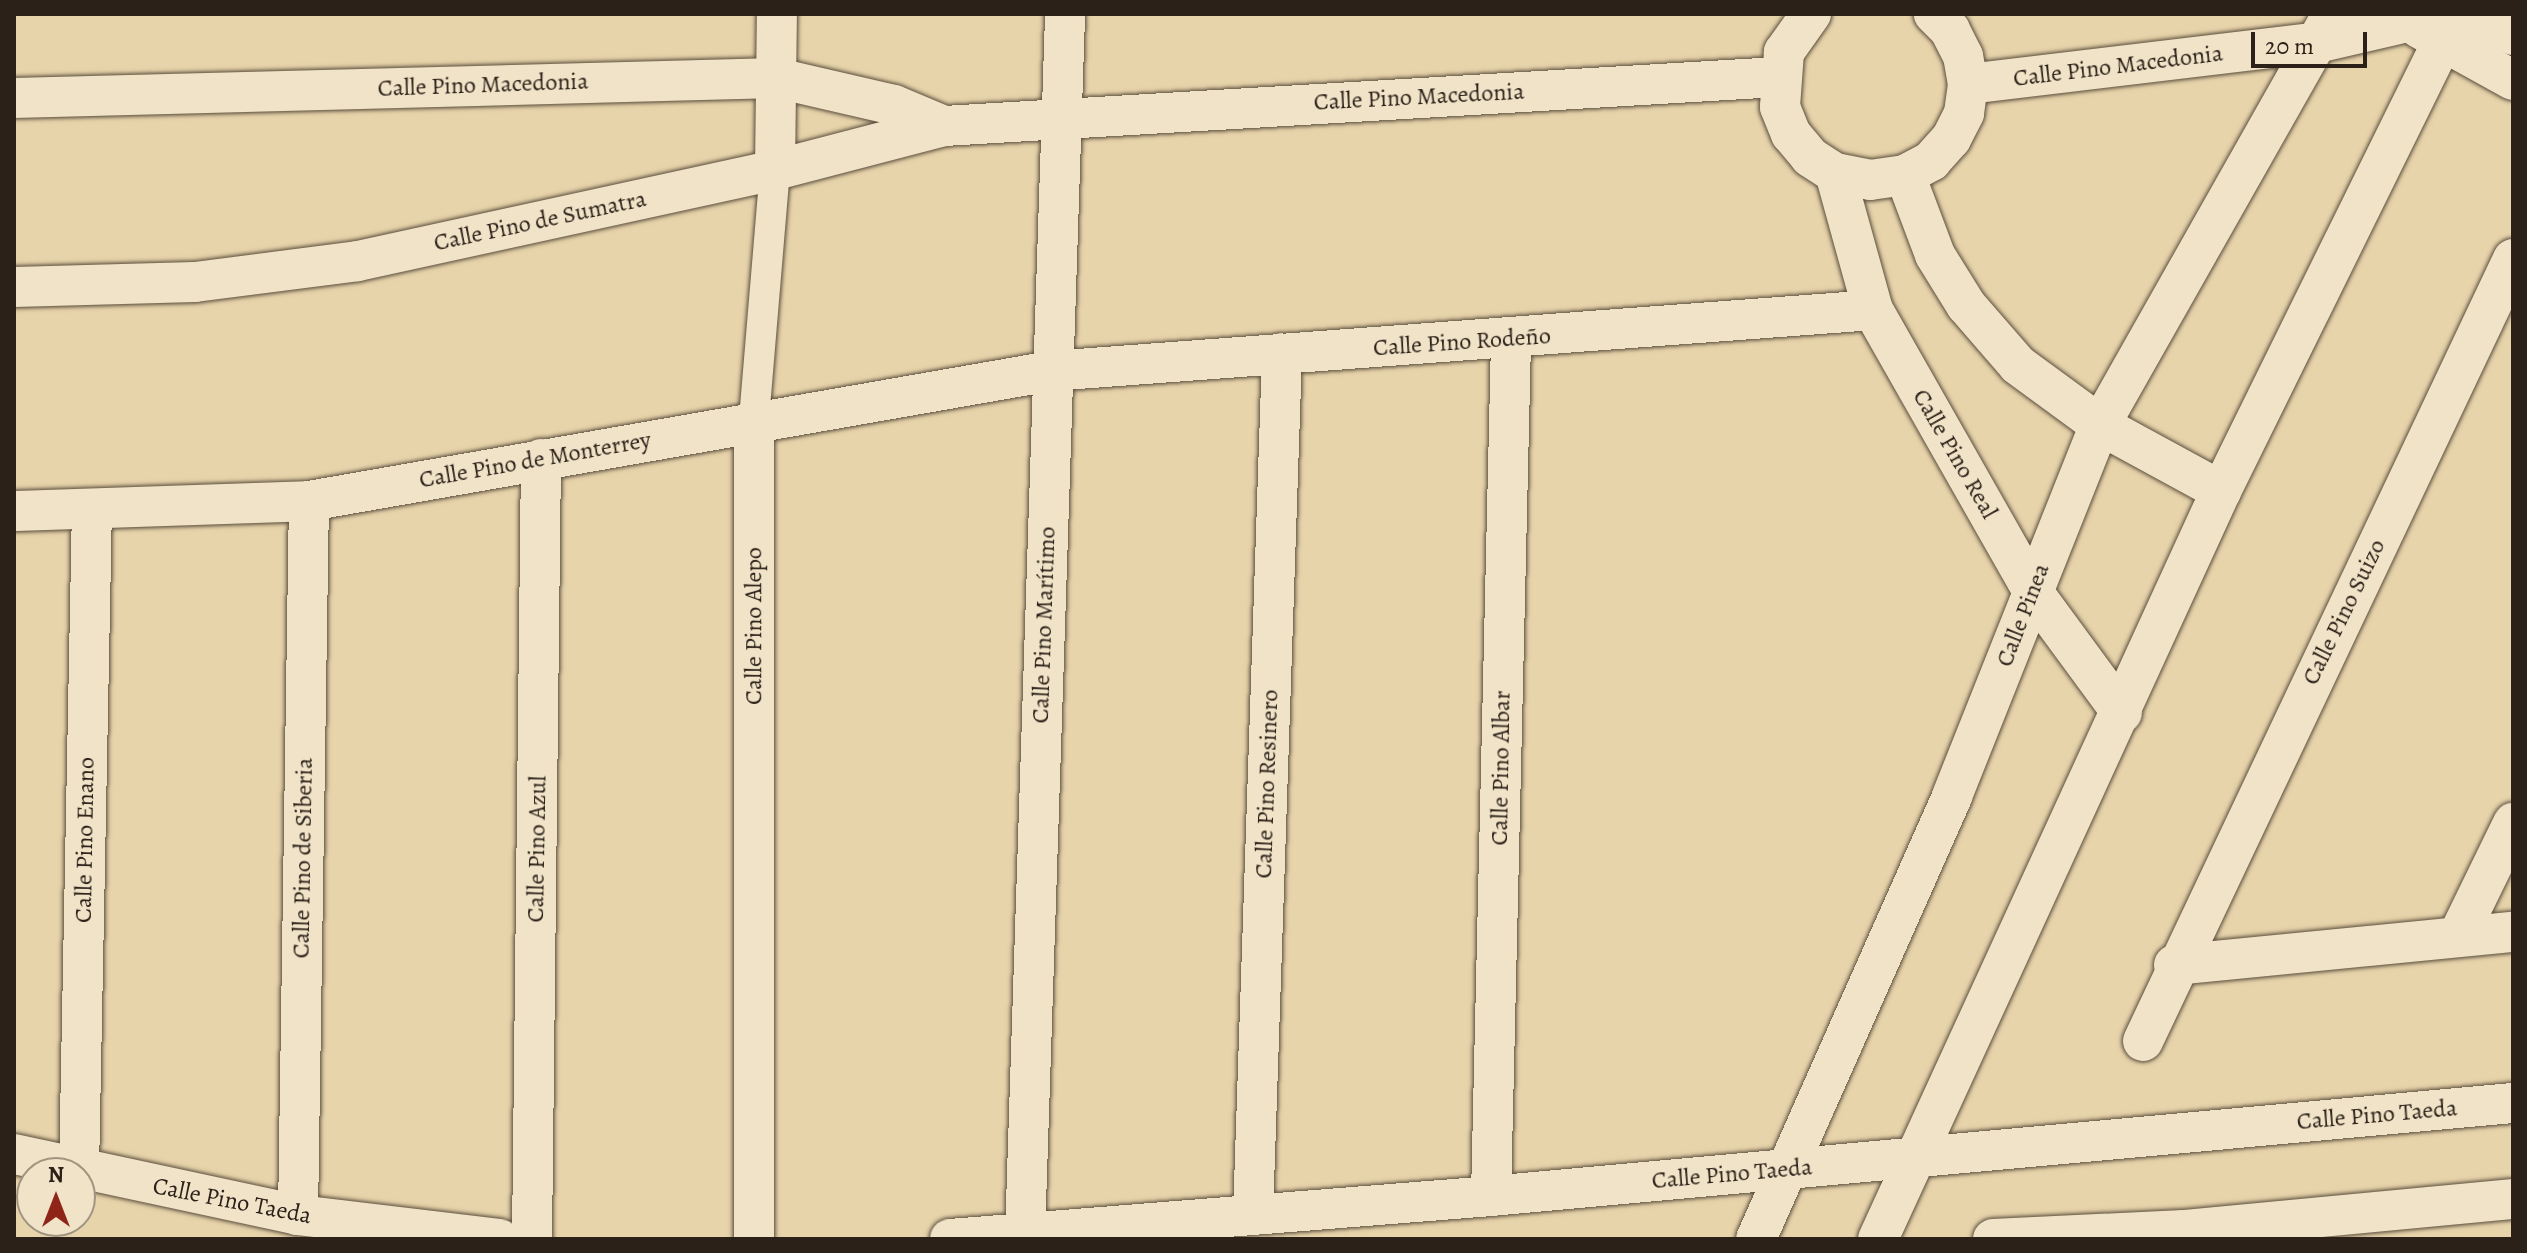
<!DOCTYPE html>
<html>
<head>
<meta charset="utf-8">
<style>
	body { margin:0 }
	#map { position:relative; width:2527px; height:1253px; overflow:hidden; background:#e8d4ab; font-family:Alegreya,serif }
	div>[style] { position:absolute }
	.roads { filter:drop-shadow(0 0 2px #5a4e3d) drop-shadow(0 0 2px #5a4e3d) }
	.pedestrian>* { height:30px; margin:-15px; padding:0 15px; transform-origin:15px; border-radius:15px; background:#f0e3c8 }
	.minor>* { height:40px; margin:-20px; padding:0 20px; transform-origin:20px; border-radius:20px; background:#f0e3c8 }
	span { translate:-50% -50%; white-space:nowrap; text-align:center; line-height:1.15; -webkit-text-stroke:6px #f0e3c8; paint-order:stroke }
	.street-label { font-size:24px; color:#2b2118 }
	.frame { position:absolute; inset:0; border:16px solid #2b2118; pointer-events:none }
	.north { position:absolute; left:16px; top:1157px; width:80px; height:80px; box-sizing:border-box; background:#f0e3c8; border:2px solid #a19582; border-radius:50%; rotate:0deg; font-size:22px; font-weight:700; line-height:32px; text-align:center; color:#2b2118 }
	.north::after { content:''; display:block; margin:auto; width:28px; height:36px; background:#8f2418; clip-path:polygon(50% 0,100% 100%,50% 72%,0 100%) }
	.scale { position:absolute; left:2251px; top:32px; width:116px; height:36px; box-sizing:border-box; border:4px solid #2b2118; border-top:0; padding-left:10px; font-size:24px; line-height:28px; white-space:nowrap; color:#2b2118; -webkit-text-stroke:6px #f0e3c8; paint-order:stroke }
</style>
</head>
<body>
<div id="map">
	<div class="roads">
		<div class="pedestrian">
			<div style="left:754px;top:419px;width:250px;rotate:-85.2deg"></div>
		</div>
		<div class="minor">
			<div style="left:1811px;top:14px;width:47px;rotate:125.4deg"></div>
			<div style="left:1784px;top:52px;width:55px;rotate:94.2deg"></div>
			<div style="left:1780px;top:107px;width:29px;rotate:68deg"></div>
			<div style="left:1791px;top:134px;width:30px;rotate:50deg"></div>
			<div style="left:1810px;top:157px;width:30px;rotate:33deg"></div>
			<div style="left:1835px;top:173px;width:36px;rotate:11deg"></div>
			<div style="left:1870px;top:180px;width:35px;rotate:-8deg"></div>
			<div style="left:1905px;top:175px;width:30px;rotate:-28deg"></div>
			<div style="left:1931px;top:161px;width:30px;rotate:-48deg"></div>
			<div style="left:1951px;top:139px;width:29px;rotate:-63deg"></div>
			<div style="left:1964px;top:113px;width:29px;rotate:-82deg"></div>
			<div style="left:1968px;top:84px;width:28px;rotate:-100deg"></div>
			<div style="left:1963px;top:56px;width:29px;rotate:-117deg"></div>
			<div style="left:1950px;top:30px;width:23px;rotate:-135deg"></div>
			<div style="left:2467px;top:14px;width:51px;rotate:24.5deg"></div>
			<div style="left:2419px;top:28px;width:107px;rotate:29deg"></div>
			<div style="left:1968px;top:84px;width:355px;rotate:-6.8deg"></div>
			<div style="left:2321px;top:42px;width:124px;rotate:-13deg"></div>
			<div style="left:14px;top:98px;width:763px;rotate:-1.5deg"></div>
			<div style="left:777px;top:78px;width:120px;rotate:13deg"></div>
			<div style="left:894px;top:105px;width:54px;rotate:22.8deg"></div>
			<div style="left:775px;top:170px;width:156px;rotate:-89.3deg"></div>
			<div style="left:1835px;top:173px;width:142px;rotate:74.5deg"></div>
			<div style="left:1873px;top:310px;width:324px;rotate:60.4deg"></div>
			<div style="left:2033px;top:592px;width:150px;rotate:53.7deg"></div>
			<div style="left:1905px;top:175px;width:85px;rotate:69.4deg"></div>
			<div style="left:1935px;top:255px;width:59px;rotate:58.2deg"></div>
			<div style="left:1966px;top:305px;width:79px;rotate:49.1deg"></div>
			<div style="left:2018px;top:365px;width:102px;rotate:36.2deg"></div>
			<div style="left:2100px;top:425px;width:138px;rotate:28.6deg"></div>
			<div style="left:14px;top:287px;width:181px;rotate:-1.6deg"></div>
			<div style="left:195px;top:282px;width:164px;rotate:-7.3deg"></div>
			<div style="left:358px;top:261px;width:427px;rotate:-12.3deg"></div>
			<div style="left:775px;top:170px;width:175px;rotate:-14.6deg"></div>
			<div style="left:944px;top:126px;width:835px;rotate:-3.36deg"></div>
			<div style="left:754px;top:419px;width:820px;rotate:90deg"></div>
			<div style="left:14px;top:511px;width:295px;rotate:-1.9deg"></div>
			<div style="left:309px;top:501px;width:753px;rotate:-9.94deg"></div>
			<div style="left:1051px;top:371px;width:824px;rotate:-4.24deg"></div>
			<div style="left:2458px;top:936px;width:126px;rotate:-64deg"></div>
			<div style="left:2174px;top:965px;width:341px;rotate:-5.6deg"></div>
			<div style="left:2143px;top:1041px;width:865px;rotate:-64.68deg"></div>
			<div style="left:14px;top:1154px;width:290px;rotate:12.1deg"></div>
			<div style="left:298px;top:1215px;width:203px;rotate:6.8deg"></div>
			<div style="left:79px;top:1171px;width:662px;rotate:-88.88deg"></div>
			<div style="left:1491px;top:1196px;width:857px;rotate:-88.66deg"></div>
			<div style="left:298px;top:1215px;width:714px;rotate:-89.12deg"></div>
			<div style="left:1253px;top:1215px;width:862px;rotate:-88.07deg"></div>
			<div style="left:1025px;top:1235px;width:1222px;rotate:-88.12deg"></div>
			<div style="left:532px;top:1239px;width:780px;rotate:-89.34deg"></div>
			<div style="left:950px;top:1239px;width:543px;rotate:-4.54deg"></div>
			<div style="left:1491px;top:1196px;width:1026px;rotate:-5.2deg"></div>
			<div style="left:1756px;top:1239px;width:484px;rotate:-66.1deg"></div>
			<div style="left:1952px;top:796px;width:399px;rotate:-68.3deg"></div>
			<div style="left:2100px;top:425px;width:472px;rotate:-60.5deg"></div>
			<div style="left:1878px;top:1239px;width:823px;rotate:-65.37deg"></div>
			<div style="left:2221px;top:491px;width:532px;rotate:-63.77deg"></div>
			<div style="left:1993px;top:1239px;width:191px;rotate:-2.7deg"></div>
			<div style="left:2184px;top:1230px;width:330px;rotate:-5.4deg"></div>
		</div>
	</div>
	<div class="street-label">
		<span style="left:2118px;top:66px;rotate:-7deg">Calle Pino Macedonia</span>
		<span style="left:483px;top:85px;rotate:-2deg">Calle Pino Macedonia</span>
		<span style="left:1419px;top:97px;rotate:-3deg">Calle Pino Macedonia</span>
		<span style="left:540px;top:221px;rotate:-12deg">Calle Pino de Sumatra</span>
		<span style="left:1462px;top:342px;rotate:-4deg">Calle Pino Rodeño</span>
		<span style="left:1955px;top:454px;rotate:60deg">Calle Pino Real</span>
		<span style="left:535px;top:460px;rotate:-10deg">Calle Pino de Monterrey</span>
		<span style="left:2344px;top:612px;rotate:-64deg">Calle Pino Suizo</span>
		<span style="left:2023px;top:615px;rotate:-69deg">Calle Pinea</span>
		<span style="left:1044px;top:625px;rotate:-88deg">Calle Pino Marítimo</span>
		<span style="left:754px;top:626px;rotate:-90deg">Calle Pino Alepo</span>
		<span style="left:1501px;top:768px;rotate:-89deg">Calle Pino Albar</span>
		<span style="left:1267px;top:784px;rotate:-88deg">Calle Pino Resinero</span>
		<span style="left:85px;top:840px;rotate:-89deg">Calle Pino Enano</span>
		<span style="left:537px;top:849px;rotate:-89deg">Calle Pino Azul</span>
		<span style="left:303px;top:858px;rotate:-89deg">Calle Pino de Siberia</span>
		<span style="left:2377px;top:1115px;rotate:-5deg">Calle Pino Taeda</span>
		<span style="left:1732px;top:1174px;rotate:-5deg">Calle Pino Taeda</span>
		<span style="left:232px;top:1201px;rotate:11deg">Calle Pino Taeda</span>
	</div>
	<div class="frame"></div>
	<div class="north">N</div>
	<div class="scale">20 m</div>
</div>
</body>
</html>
